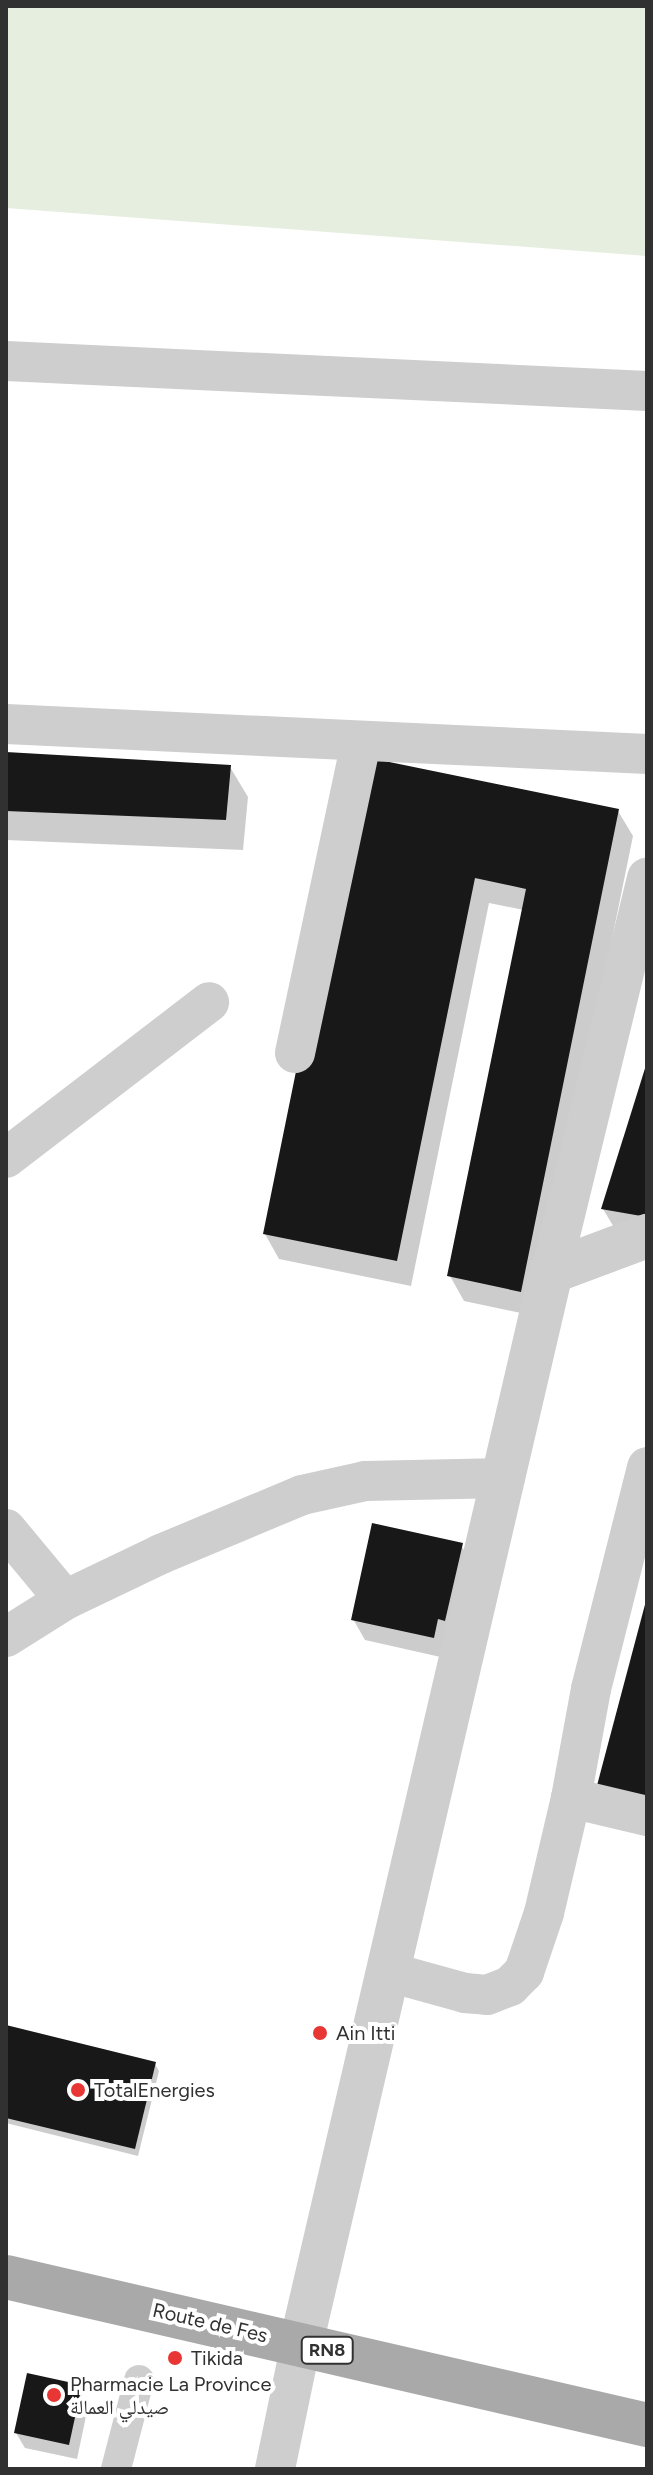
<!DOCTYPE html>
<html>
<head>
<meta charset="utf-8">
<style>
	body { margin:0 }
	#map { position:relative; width:653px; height:2475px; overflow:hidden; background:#fff; font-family:Figtree,"Noto Naskh Arabic",sans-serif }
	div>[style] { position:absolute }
	.green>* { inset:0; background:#e6eedf }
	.shadow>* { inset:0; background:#0003 }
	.building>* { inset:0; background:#181818 }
	.pedestrian>* { height:30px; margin:-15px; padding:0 15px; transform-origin:15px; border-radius:15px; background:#cecece }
	.minor>* { height:40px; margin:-20px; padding:0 20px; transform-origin:20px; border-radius:20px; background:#cecece }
	.tertiary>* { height:44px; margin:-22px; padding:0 22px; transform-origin:22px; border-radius:22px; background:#cecece }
	.primary>* { height:44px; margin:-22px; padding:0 22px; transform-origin:22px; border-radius:22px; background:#a9a9a9 }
	.dots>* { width:22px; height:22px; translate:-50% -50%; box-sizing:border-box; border:4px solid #fff; border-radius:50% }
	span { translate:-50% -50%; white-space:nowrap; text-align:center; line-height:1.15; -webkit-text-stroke:8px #fff; paint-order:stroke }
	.shield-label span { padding:2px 6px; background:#fff; border:2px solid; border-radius:6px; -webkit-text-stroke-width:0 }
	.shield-label { font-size:18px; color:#313131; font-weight:700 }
	.poi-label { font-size:20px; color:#313131 }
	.left { translate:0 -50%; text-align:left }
	.street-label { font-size:20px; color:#313131 }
	.frame { position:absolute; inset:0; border:8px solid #313131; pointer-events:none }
</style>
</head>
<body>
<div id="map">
	<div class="green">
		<div style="clip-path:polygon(6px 6px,647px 6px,647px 256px,6px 208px)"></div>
	</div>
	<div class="shadow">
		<div style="clip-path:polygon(6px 754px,230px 767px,248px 797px,243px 850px,6px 840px)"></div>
		<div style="clip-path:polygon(362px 758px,618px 811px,633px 836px,535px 1316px,464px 1301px,450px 1276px,524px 910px,489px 903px,411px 1286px,279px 1259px,265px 1234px)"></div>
		<div style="clip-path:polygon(647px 1066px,647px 1239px,618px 1234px,603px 1209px)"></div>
		<div style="clip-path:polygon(461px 1545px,473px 1566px,445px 1658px,365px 1640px,353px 1619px)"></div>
		<div style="clip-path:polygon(6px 2027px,155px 2064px,159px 2071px,138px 2156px,6px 2123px)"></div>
		<div style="clip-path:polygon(80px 2387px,89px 2402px,77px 2459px,25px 2448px,16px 2433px)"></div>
	</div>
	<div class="building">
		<div style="clip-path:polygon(6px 752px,231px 765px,226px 820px,6px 811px)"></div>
		<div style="clip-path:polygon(360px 756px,619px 809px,521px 1292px,447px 1276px,526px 889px,475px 878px,397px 1261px,263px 1234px)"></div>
		<div style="clip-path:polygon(647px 1062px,647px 1217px,601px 1209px)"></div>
		<div style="clip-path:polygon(372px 1523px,463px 1543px,445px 1621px,438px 1619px,434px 1638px,351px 1620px)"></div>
		<div style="clip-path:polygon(647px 1597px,647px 1807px,595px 1793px)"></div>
		<div style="clip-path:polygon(6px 2025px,156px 2062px,135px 2149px,6px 2118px)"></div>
		<div style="clip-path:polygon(27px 2373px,82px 2385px,69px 2445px,14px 2433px)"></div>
	</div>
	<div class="pedestrian">
		<div style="left:116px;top:2469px;width:92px;rotate:-75.5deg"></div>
	</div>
	<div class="minor">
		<div style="left:6px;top:361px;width:642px;rotate:2.68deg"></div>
		<div style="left:6px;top:724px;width:642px;rotate:2.68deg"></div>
		<div style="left:295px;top:1053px;width:318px;rotate:-78deg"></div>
		<div style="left:6px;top:1158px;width:256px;rotate:-37.5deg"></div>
		<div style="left:551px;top:1272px;width:406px;rotate:-76.3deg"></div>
		<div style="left:6px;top:1529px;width:92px;rotate:50.3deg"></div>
		<div style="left:6px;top:1637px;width:70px;rotate:-32.1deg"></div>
		<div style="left:65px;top:1600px;width:106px;rotate:-25.6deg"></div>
		<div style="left:161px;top:1554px;width:153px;rotate:-22.7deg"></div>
		<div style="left:302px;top:1495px;width:65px;rotate:-12.5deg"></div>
		<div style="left:365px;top:1481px;width:140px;rotate:-1.2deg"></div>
		<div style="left:571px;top:1798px;width:111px;rotate:-79.6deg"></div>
		<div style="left:591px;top:1689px;width:229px;rotate:-75.8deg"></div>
		<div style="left:389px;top:1972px;width:79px;rotate:15.4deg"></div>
		<div style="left:465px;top:1993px;width:22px;rotate:5deg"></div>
		<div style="left:487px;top:1995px;width:25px;rotate:-21deg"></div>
		<div style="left:510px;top:1986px;width:20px;rotate:-45deg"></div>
		<div style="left:524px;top:1972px;width:62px;rotate:-71.3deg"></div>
		<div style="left:544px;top:1913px;width:118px;rotate:-76.8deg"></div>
		<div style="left:571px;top:1798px;width:78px;rotate:13.3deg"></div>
		<div style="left:275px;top:2469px;width:128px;rotate:-78.3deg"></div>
	</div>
	<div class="tertiary">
		<div style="left:301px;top:2344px;width:1101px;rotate:-76.87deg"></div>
		<div style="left:551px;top:1272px;width:103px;rotate:-20.6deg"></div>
	</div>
	<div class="primary">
		<div style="left:6px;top:2277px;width:658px;rotate:13deg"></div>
	</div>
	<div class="dots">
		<div style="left:320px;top:2033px;background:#e73634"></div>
		<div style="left:78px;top:2090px;background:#e73634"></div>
		<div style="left:175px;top:2358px;background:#e73634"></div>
		<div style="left:54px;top:2395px;background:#e73634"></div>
	</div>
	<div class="shield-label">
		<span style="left:327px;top:2350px">RN8</span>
	</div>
	<div class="poi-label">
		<span class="left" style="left:336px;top:2033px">Ain Itti</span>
		<span class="left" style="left:94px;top:2090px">TotalEnergies</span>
		<span class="left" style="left:191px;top:2358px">Tikida</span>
		<span class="left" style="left:70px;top:2396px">Pharmacie La Province<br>صيدلي العمالة</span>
	</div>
	<div class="street-label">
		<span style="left:210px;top:2323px;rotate:13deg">Route de Fes</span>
	</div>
	<div class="frame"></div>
</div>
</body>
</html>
